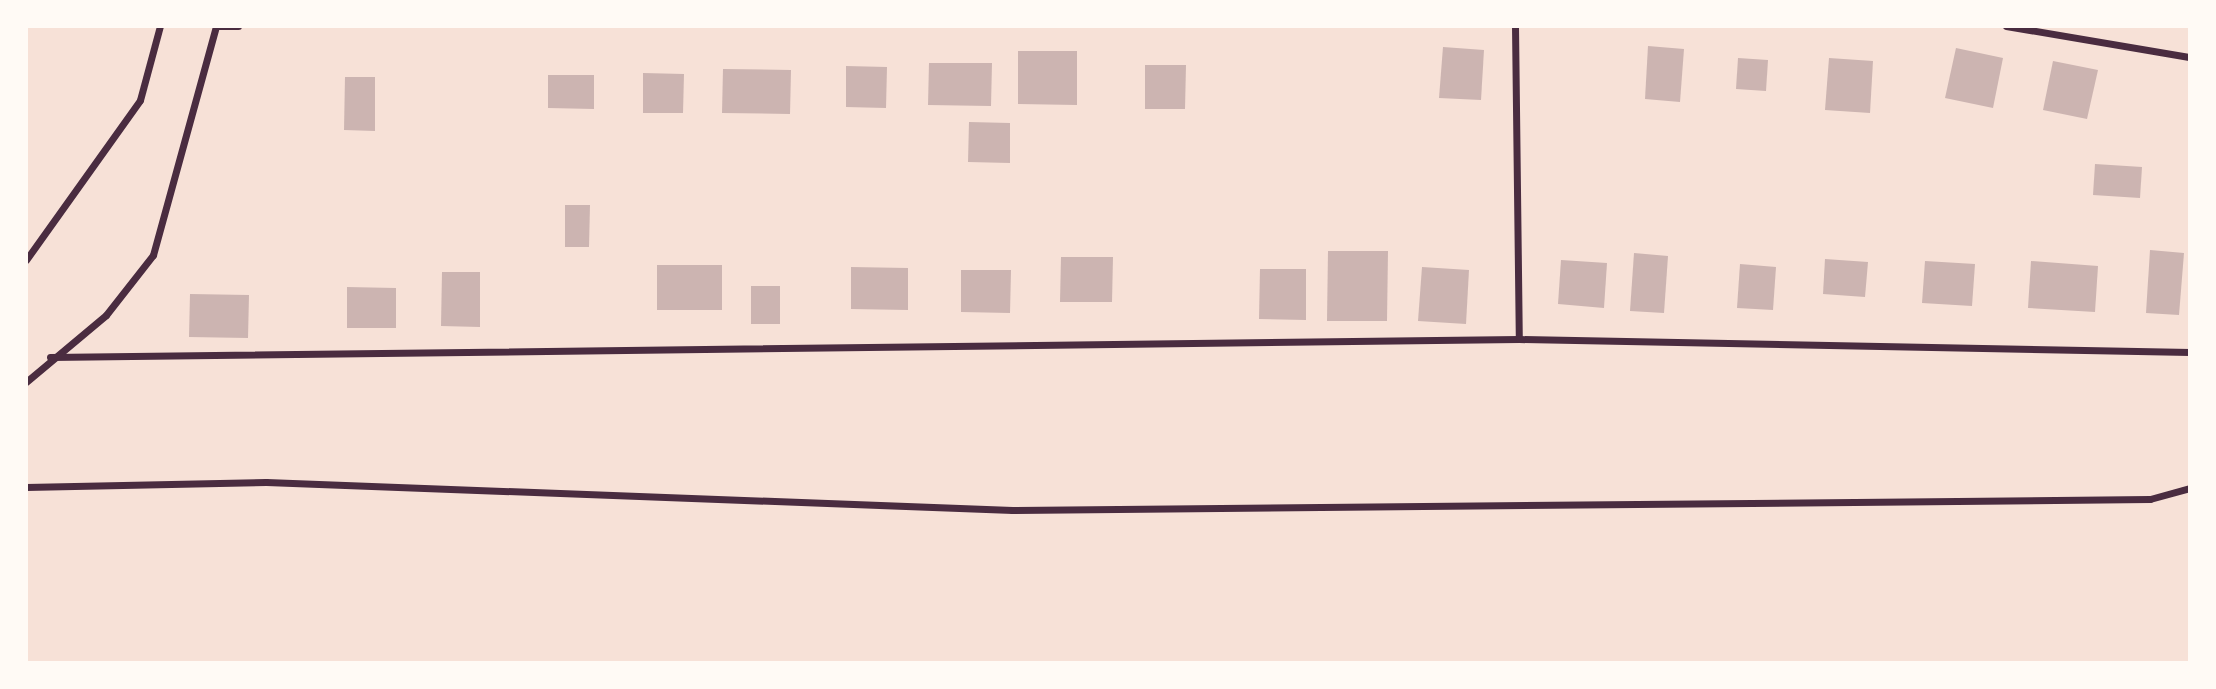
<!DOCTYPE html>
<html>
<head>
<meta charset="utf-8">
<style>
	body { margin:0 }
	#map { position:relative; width:2216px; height:689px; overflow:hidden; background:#f7e1d7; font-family:Arial,sans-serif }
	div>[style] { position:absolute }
	.building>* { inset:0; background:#ccb4b1 }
	.minor>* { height:7px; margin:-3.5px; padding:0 3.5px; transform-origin:3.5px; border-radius:3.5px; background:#4a2c40 }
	span { translate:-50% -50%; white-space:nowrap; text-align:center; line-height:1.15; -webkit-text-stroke:6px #fffaf5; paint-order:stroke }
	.frame { position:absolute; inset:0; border:28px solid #fffaf5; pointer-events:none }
</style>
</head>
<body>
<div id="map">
	<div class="building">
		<div style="clip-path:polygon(1648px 46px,1684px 49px,1680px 102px,1645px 99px)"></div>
		<div style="clip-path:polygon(1443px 47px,1484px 50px,1481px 100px,1439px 98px)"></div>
		<div style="clip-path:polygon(1956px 48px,2003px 58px,1993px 108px,1945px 98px)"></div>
		<div style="clip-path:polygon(1018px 51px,1077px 51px,1077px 105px,1018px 104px)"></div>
		<div style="clip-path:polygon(1738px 58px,1768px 60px,1766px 91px,1736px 89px)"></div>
		<div style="clip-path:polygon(1829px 58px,1873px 61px,1870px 113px,1825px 110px)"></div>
		<div style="clip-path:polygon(2053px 61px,2098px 70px,2087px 119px,2043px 110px)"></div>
		<div style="clip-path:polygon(929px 63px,992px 63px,991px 106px,928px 105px)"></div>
		<div style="clip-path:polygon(1145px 65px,1186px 65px,1185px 109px,1145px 109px)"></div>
		<div style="clip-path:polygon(846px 66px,887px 67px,886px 108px,846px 107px)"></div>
		<div style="clip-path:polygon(723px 69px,791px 70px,790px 114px,722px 113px)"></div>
		<div style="clip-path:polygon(643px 73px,684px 74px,683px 113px,643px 113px)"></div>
		<div style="clip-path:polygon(548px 75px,594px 75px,594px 109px,548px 108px)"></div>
		<div style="clip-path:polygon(345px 77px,375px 77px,375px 131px,344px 130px)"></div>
		<div style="clip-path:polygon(969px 122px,1010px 123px,1010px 163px,968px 162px)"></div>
		<div style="clip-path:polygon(2095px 164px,2142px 167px,2140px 198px,2093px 195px)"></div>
		<div style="clip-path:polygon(565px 205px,590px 205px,589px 247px,565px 247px)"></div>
		<div style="clip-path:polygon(2150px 250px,2184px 253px,2179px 315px,2146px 313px)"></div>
		<div style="clip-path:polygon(1328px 251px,1388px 251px,1387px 321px,1327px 321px)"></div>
		<div style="clip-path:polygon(1634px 253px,1668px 256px,1664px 313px,1630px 311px)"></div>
		<div style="clip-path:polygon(1061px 257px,1113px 257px,1112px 302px,1060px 302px)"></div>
		<div style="clip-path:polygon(1825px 259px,1868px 262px,1865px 297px,1823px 294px)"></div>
		<div style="clip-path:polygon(1561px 260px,1607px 263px,1604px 308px,1558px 304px)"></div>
		<div style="clip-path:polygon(1925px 261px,1975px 264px,1972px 306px,1922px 303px)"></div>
		<div style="clip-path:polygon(2031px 261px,2098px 266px,2095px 312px,2028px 308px)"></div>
		<div style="clip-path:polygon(1740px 264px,1776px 267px,1773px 310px,1737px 308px)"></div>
		<div style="clip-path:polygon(657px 265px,722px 265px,722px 310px,657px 310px)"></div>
		<div style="clip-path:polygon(851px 267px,908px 268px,908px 310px,851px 309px)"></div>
		<div style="clip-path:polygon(1422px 267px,1469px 270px,1466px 324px,1418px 321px)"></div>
		<div style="clip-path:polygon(1260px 269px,1306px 269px,1306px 320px,1259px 319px)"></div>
		<div style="clip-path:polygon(961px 270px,1011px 270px,1010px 313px,961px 312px)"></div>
		<div style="clip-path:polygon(442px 272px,480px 272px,480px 327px,441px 326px)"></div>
		<div style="clip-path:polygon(751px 286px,780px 286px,780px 324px,751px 324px)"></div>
		<div style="clip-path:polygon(347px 287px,396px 288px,396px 328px,347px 328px)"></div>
		<div style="clip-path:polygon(190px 294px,249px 295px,248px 338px,189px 337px)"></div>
	</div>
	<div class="minor">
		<div style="left:1515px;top:26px;width:313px;rotate:89.3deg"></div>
		<div style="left:2006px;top:26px;width:187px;rotate:9.6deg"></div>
		<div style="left:26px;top:260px;width:196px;rotate:-54.5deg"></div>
		<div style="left:140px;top:100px;width:77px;rotate:-74.9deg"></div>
		<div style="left:50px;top:357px;width:1469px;rotate:-0.7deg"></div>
		<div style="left:1519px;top:339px;width:671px;rotate:1.11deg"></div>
		<div style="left:26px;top:382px;width:104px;rotate:-39.9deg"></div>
		<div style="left:106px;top:315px;width:76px;rotate:-51.9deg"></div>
		<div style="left:153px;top:255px;width:238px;rotate:-74.6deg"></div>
		<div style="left:216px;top:26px;width:22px"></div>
		<div style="left:26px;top:487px;width:240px;rotate:-1.2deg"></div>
		<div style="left:266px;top:482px;width:747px;rotate:2.15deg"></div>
		<div style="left:1012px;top:510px;width:1138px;rotate:-0.55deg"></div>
		<div style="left:2150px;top:499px;width:41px;rotate:-15.4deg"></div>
	</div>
	<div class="frame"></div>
</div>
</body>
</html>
